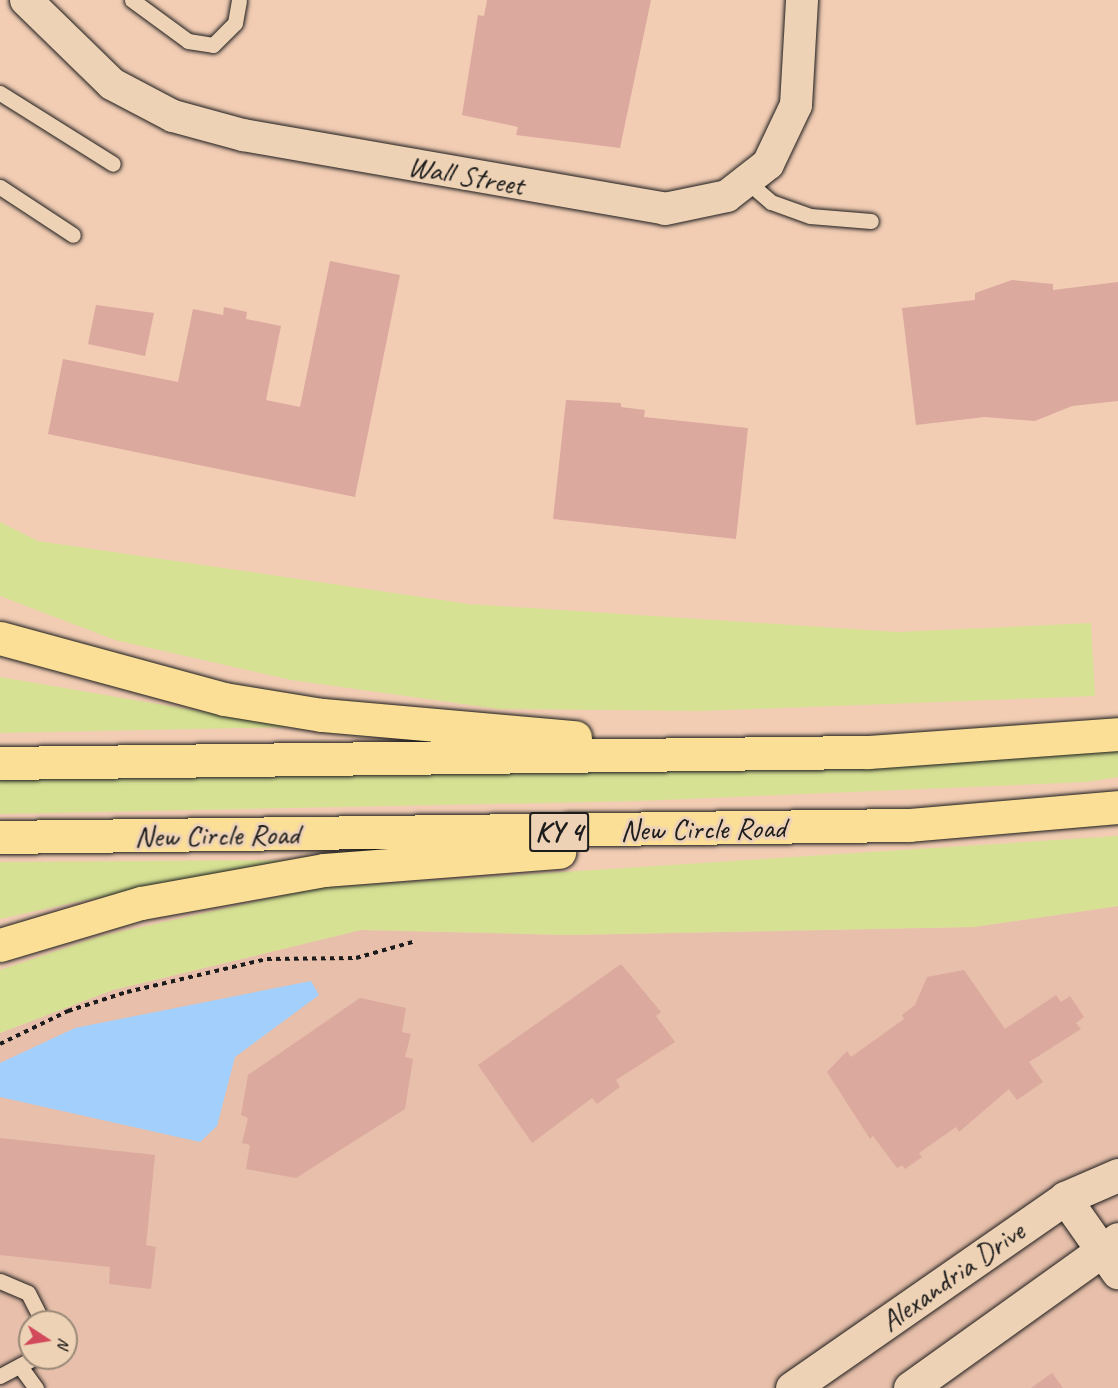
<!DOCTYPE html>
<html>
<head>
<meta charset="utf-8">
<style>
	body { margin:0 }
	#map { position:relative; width:1118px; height:1388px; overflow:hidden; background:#f2cdb4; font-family:Caveat,sans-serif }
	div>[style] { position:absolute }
	.built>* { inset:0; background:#e7bfaa }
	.green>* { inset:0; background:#d6e194 }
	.water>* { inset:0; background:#a3cffd }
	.building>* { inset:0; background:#dba99e }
	.path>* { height:4px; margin-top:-2px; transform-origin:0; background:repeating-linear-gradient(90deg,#1c1c1c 0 4.5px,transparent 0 9px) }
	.roads { filter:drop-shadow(0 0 2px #1c1c1c) drop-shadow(0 0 2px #1c1c1c) }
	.service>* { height:15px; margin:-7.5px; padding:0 7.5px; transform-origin:7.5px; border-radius:7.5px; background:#eed2b5 }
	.minor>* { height:32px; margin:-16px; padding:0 16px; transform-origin:16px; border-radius:16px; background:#eed2b5 }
	.tertiary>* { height:33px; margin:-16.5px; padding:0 16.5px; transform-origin:16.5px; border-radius:16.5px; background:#eed2b5 }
	.motorway>* { height:33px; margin:-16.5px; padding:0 16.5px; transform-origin:16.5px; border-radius:16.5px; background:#fbdf96 }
	span { translate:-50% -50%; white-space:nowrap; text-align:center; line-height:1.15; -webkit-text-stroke:6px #eed2b5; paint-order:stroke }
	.shield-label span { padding:2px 4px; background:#eed2b5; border:2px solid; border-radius:4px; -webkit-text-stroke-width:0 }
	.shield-label { font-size:28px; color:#1c1c1c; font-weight:700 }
	.street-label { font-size:30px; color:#1c1c1c }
	.north { position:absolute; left:18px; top:1310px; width:60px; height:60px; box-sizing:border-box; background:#eed2b5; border:2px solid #9a8978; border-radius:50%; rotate:102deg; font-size:16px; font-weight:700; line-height:24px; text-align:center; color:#1c1c1c }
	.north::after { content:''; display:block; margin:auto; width:21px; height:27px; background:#d1495b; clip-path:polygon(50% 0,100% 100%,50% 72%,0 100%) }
</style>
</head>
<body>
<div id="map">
	<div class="built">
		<div style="clip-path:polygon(evenodd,1118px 906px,1118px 1388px,0 1388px,0 1033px,113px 990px,361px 930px,567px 935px,974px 927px,1118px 906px,30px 1322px,66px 1322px,66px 1358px,30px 1358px,30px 1322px)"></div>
	</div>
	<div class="green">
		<div style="clip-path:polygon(0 522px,38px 541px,469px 604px,898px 632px,1091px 623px,1095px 696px,701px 711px,499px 709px,291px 680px,115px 640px,0 596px)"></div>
		<div style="clip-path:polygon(0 677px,292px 727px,0 733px)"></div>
		<div style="clip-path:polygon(1118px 746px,1118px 777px,1086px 782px,639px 801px,0 814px,0 776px,1008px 759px)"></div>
		<div style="clip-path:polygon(1118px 836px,1118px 906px,974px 927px,567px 935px,361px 930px,113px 990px,0 1033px,0 970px,101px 936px,317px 888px)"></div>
		<div style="clip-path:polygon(298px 860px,76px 902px,0 919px,0 862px)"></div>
	</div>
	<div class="water">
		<div style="clip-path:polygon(311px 981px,319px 995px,235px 1057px,217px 1126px,200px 1142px,0 1097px,0 1063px,75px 1028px)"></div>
	</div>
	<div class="building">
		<div style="clip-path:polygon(487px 0,651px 0,620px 148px,516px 135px,518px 127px,462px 115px,478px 15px,484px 16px)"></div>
		<div style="clip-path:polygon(330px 261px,400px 275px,355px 497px,48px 434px,63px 359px,178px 382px,193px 309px,223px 315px,224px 307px,247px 312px,246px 319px,281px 326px,266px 400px,300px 407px)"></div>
		<div style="clip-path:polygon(1012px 280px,1053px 284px,1053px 290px,1118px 282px,1118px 401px,1072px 406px,1035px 421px,985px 417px,916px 425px,902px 308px,975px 300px,975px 293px)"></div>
		<div style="clip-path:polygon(96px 305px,154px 313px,145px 356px,88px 344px)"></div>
		<div style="clip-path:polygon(566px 400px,621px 403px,621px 407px,645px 410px,644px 417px,748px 428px,736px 539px,553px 519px)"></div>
		<div style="clip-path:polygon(621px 964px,661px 1012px,656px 1016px,675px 1042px,616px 1080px,620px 1087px,597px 1104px,592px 1098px,532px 1143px,478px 1065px)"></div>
		<div style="clip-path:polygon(964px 970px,1005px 1029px,1056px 995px,1061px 1002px,1070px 996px,1084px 1017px,1076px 1023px,1081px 1029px,1029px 1062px,1043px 1082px,1017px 1100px,1009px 1089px,959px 1132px,956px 1127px,919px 1153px,922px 1157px,905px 1169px,902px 1165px,897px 1168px,873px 1136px,870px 1139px,827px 1072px,847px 1051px,851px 1057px,904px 1019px,902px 1015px,915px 1005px,927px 977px)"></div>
		<div style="clip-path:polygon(360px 998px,406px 1008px,402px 1032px,411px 1034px,405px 1057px,413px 1059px,405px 1109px,296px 1178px,246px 1169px,250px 1145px,242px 1143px,248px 1118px,241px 1115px,248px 1075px)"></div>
		<div style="clip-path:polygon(0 1138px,155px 1155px,146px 1245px,156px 1247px,151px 1289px,109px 1284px,110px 1267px,0 1255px)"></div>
		<div style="clip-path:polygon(1052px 1373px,1063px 1388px,1031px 1388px)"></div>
	</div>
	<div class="path">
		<div style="left:0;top:1044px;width:76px;rotate:-25.9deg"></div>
		<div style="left:68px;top:1011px;width:62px;rotate:-17.9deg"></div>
		<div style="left:127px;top:992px;width:144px;rotate:-13.3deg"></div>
		<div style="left:267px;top:959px;width:89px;rotate:-0.6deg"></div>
		<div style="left:356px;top:958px;width:62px;rotate:-15.8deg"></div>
	</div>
	<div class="roads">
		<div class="service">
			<div style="left:132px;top:0;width:69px;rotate:36.2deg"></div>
			<div style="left:188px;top:41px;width:25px;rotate:9deg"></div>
			<div style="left:213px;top:45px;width:31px;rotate:-45deg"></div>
			<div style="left:235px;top:23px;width:23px;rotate:-80deg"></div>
			<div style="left:0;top:93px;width:133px;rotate:32.1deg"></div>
			<div style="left:749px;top:183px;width:29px;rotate:41deg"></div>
			<div style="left:771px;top:202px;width:41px;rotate:19.7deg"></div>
			<div style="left:810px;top:216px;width:61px;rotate:4.7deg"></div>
			<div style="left:0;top:187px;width:87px;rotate:33.3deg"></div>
			<div style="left:0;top:1281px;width:30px;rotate:23deg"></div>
			<div style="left:28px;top:1293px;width:33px;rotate:63deg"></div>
			<div style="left:22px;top:1369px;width:24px;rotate:54deg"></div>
			<div style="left:0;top:1376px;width:38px;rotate:-28deg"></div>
		</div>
		<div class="minor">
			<div style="left:26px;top:0;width:120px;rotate:44.3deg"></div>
			<div style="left:112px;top:84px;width:69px;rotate:27.7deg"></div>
			<div style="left:173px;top:116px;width:73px;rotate:15.2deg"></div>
			<div style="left:243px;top:135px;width:428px;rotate:9.9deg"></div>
			<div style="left:665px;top:209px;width:63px;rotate:-11.8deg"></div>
			<div style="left:727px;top:196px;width:52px;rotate:-38deg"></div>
			<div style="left:768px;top:164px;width:65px;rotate:-64.6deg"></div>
			<div style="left:796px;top:105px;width:105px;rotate:-86.7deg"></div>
			<div style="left:1065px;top:1198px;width:92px;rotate:54.8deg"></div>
		</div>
		<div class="tertiary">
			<div style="left:792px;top:1388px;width:333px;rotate:-34.8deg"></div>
			<div style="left:1065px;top:1198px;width:58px;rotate:-23.5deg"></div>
			<div style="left:910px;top:1388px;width:256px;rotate:-35.6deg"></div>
		</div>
		<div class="motorway">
			<div style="left:0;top:638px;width:232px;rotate:15.2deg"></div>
			<div style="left:224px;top:699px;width:99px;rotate:9.3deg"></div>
			<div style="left:322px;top:715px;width:254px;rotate:5deg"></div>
			<div style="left:0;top:763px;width:868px;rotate:-0.73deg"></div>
			<div style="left:868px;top:752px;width:251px;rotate:-4.1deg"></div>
			<div style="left:0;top:837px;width:909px;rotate:-0.76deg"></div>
			<div style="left:909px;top:825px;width:210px;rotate:-4.9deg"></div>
			<div style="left:0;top:945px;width:147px;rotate:-16.6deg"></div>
			<div style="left:141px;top:903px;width:186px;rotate:-10.2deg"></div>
			<div style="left:324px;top:870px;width:236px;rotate:-4.4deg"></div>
		</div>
	</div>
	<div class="shield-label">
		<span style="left:559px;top:832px">KY 4</span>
	</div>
	<div class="street-label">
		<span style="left:466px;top:175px;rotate:10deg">Wall Street</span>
		<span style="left:703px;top:829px;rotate:-1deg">New Circle Road</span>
		<span style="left:217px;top:835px;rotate:-1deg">New Circle Road</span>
		<span style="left:952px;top:1276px;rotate:-35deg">Alexandria Drive</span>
	</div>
	<div class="north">N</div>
</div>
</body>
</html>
